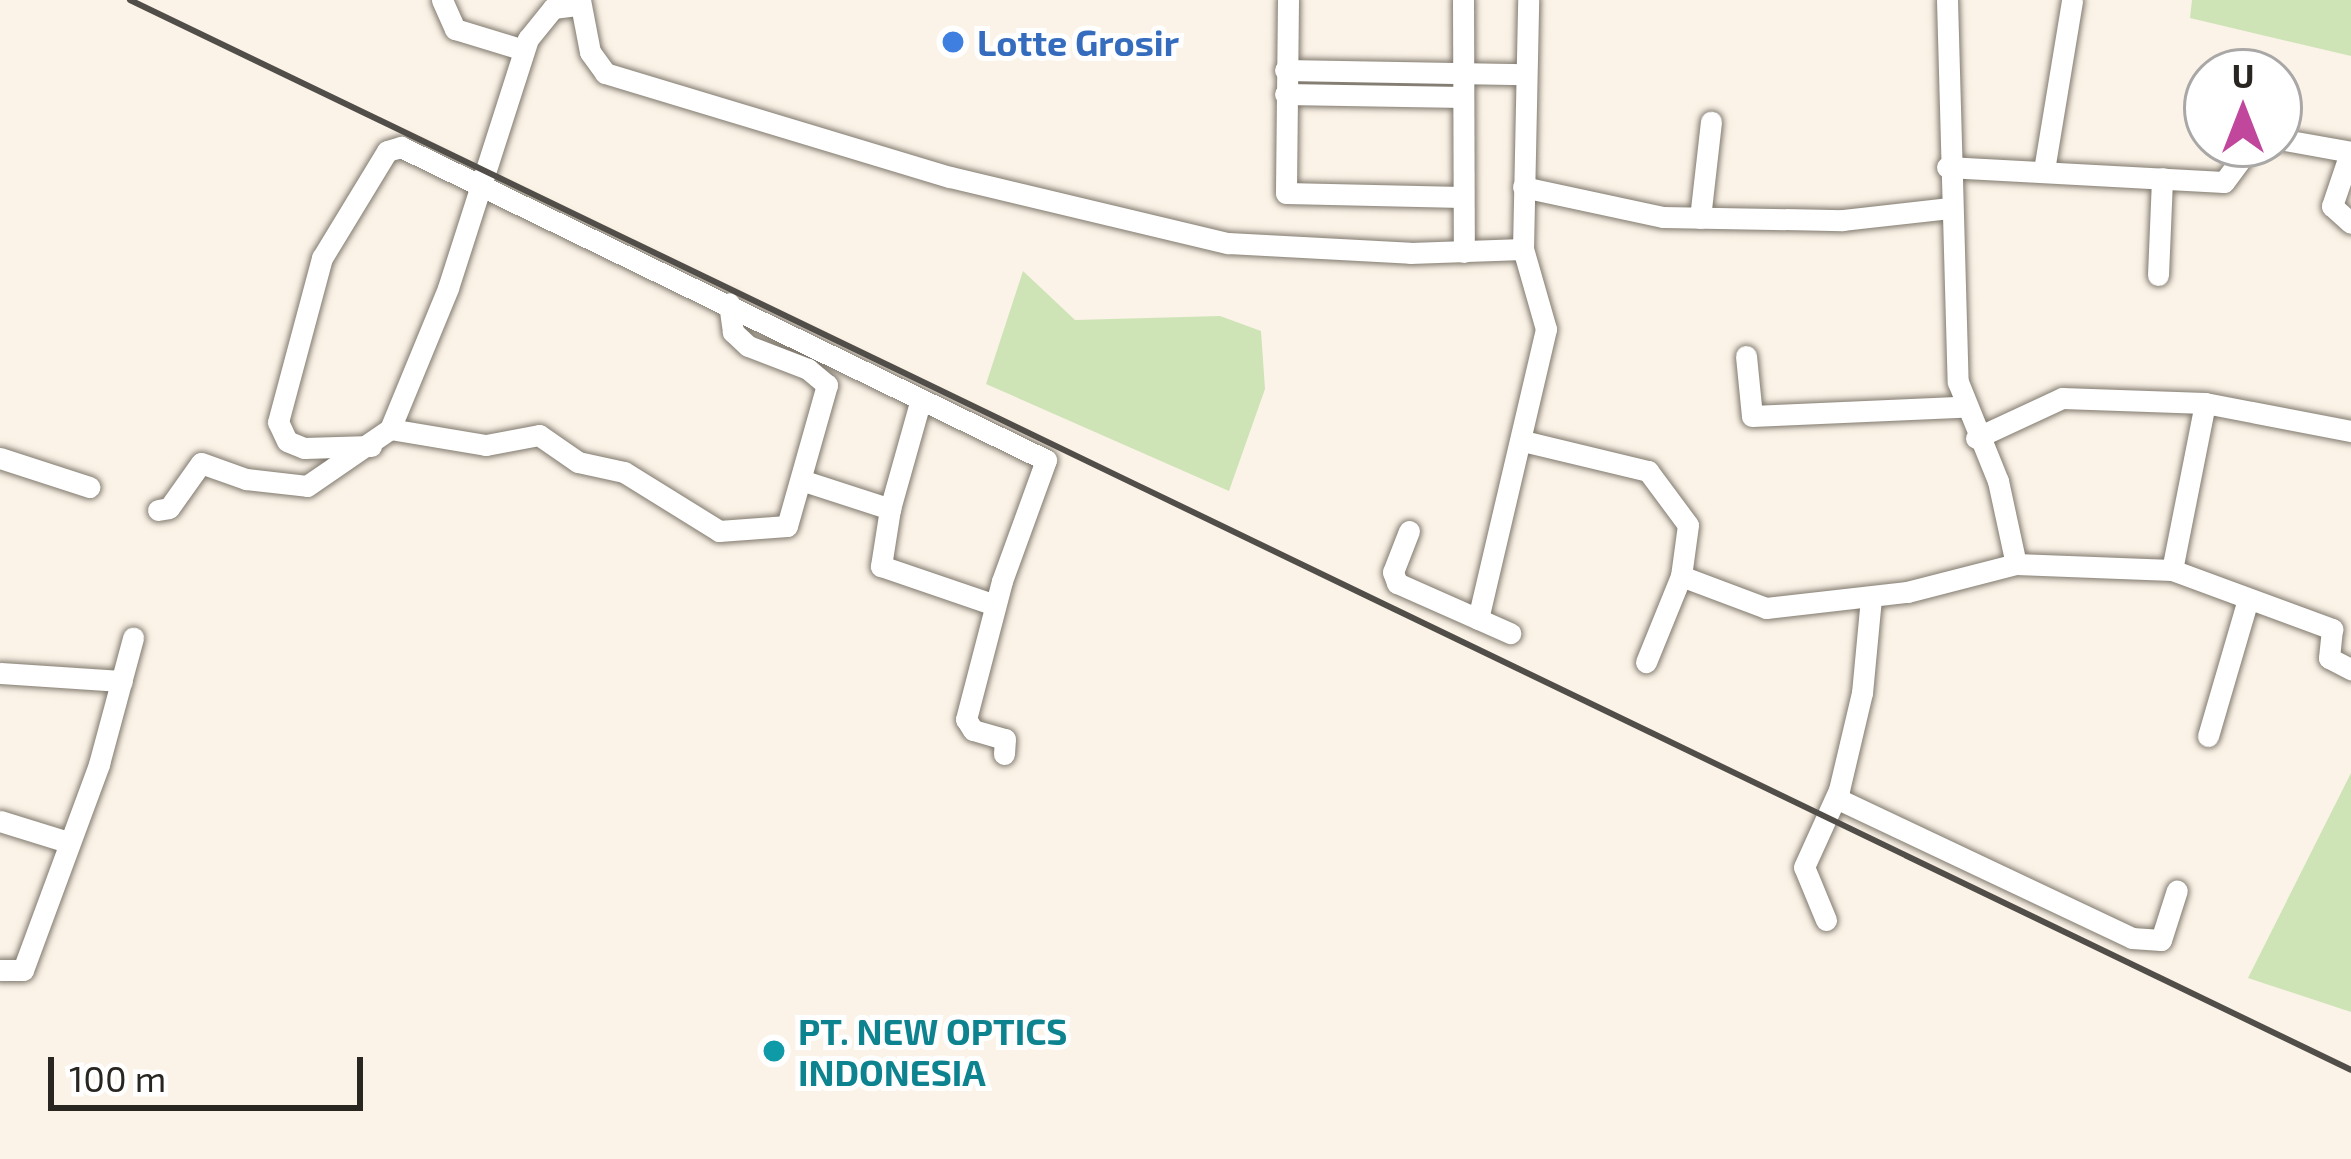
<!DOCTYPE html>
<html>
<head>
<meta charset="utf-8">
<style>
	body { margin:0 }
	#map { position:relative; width:2351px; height:1159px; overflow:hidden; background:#fbf3e7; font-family:"Exo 2",sans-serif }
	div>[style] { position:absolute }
	.green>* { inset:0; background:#cee4b7 }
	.roads { filter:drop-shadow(0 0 3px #80796e) drop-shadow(0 0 3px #80796e) }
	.street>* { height:21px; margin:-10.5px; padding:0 10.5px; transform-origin:10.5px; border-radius:10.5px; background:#fff }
	.rail>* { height:6px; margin:-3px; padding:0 3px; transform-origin:3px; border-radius:3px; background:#514d48 }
	.dots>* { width:33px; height:33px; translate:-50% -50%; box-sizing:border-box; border:6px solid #fff; border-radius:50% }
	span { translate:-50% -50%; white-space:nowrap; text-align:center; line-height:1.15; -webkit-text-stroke:10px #fff; paint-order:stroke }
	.shop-label { font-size:36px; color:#366cbe; font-weight:700 }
	.left { translate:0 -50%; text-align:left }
	.culture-label { font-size:36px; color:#0d838f; font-weight:700 }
	.north { position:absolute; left:2183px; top:48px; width:120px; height:120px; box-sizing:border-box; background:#fff; border:3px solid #a9a8a7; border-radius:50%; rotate:0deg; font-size:33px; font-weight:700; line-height:48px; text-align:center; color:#292622 }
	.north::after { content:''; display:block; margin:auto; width:42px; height:54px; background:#c0479b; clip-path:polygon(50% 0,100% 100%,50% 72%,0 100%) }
	.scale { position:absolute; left:48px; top:1057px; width:315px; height:54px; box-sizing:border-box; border:6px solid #292622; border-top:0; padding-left:15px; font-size:36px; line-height:42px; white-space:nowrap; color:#292622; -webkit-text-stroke:9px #fff; paint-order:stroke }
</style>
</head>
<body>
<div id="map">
	<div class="green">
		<div style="clip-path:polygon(2192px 0,2351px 0,2351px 56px,2190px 18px)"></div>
		<div style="clip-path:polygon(1023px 271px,1075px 320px,1220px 316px,1261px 331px,1265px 389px,1229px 491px,986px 384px)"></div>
		<div style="clip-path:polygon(2351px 773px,2351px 1012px,2248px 978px)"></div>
	</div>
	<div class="roads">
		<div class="street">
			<div style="left:442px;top:0;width:32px;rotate:66deg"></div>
			<div style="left:455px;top:29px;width:72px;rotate:16.9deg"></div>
			<div style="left:580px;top:0;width:53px;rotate:79.1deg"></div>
			<div style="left:590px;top:52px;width:26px;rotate:54deg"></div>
			<div style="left:605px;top:73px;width:360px;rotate:16.8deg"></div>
			<div style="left:950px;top:177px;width:286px;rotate:13.4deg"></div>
			<div style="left:1228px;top:243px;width:182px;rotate:3.1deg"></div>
			<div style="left:1410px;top:253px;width:113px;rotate:-2deg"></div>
			<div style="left:1288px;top:0;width:193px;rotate:90.6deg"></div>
			<div style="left:1286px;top:193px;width:176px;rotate:1.3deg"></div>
			<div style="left:1463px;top:0;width:252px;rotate:89.8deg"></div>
			<div style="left:1947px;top:0;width:382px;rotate:88.4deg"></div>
			<div style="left:1958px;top:382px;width:107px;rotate:68deg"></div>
			<div style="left:1998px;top:481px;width:85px;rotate:77.8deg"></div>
			<div style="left:1285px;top:70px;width:240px;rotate:1deg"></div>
			<div style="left:1285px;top:94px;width:178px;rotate:1deg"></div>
			<div style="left:2279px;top:139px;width:73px;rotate:10.2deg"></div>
			<div style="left:2350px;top:153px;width:56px;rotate:108.8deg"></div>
			<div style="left:2332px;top:206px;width:25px;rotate:42deg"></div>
			<div style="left:1947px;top:167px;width:277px;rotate:3.1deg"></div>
			<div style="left:2224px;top:182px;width:47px;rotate:-53.6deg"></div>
			<div style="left:2044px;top:170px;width:172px;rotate:-80.6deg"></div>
			<div style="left:1523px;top:187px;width:143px;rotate:12.1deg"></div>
			<div style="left:1663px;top:217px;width:180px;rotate:1deg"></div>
			<div style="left:1843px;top:220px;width:108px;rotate:-6.4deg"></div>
			<div style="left:1700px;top:218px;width:97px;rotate:-83.5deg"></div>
			<div style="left:2158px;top:275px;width:97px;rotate:-87.6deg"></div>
			<div style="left:1746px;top:356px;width:60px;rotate:84.3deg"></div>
			<div style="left:1752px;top:416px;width:210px;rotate:-2.5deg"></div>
			<div style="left:390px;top:429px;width:97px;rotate:9.5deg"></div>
			<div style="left:486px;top:445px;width:54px;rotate:-10.7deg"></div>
			<div style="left:539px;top:435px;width:47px;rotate:34.7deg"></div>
			<div style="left:578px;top:462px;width:47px;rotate:12.3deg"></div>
			<div style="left:624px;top:472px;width:112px;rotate:31.8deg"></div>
			<div style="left:719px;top:531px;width:68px;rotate:-4.2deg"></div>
			<div style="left:787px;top:526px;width:147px;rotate:-74.2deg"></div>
			<div style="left:827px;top:385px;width:25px;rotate:-140deg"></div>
			<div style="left:808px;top:369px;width:64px;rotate:-159deg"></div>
			<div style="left:748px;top:346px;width:21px;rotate:-137deg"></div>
			<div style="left:733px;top:332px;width:29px;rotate:-98deg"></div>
			<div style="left:1976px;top:438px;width:95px;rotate:-24.9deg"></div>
			<div style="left:2062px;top:398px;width:143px;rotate:2deg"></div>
			<div style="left:2205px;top:403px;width:149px;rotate:10.9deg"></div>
			<div style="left:1523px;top:441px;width:129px;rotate:13.5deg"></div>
			<div style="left:1648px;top:471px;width:67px;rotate:53.5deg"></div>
			<div style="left:1688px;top:525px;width:51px;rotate:97.8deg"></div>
			<div style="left:1681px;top:576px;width:93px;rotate:112.1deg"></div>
			<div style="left:371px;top:446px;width:67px;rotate:178.3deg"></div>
			<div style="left:304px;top:448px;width:18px;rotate:-158deg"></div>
			<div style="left:287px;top:441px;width:21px;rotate:-115deg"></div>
			<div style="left:278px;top:422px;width:170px;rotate:-75deg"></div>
			<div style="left:322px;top:258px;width:125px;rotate:-58.7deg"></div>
			<div style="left:387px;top:151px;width:15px;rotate:-16deg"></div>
			<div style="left:401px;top:147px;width:717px;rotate:25.89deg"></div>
			<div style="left:1046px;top:460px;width:129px;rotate:110deg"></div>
			<div style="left:1002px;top:581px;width:143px;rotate:104.6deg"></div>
			<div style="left:966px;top:719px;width:13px;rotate:58deg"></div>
			<div style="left:973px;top:730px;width:33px;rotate:16deg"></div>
			<div style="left:1005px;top:739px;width:15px;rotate:94deg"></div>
			<div style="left:0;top:458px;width:94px;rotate:18deg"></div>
			<div style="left:801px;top:480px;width:94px;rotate:18deg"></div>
			<div style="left:890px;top:509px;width:114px;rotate:-74.3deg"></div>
			<div style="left:890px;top:509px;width:58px;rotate:99deg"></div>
			<div style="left:881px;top:566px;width:120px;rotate:18.9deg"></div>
			<div style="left:158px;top:510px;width:11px;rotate:-10deg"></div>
			<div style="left:169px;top:508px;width:55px;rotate:-54.6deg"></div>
			<div style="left:201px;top:463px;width:48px;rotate:19.6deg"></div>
			<div style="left:246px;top:479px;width:61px;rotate:6.5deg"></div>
			<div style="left:307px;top:486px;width:101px;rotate:-34.5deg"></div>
			<div style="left:390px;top:429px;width:152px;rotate:-67.6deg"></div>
			<div style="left:448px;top:288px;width:262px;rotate:-72.2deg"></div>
			<div style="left:528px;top:39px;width:40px;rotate:-51deg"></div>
			<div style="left:553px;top:8px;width:26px;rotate:-7deg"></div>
			<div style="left:1409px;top:531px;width:44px;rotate:111.3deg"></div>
			<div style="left:1393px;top:572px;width:12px;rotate:70deg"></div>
			<div style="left:1397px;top:583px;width:124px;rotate:23.9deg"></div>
			<div style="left:2172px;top:570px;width:170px;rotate:-78.8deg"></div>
			<div style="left:1681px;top:576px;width:91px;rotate:20.6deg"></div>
			<div style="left:1766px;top:608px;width:142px;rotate:-6.5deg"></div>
			<div style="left:1907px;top:592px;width:113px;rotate:-14.4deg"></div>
			<div style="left:2016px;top:564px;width:156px;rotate:2.2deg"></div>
			<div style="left:2172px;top:570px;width:171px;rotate:20.2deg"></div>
			<div style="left:2332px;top:629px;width:29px;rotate:96deg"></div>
			<div style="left:2329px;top:658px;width:25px;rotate:27deg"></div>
			<div style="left:1478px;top:619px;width:298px;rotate:-76.8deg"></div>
			<div style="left:1546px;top:329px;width:83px;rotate:-106deg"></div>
			<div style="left:1523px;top:249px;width:249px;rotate:-88.8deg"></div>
			<div style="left:0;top:673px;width:122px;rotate:3.8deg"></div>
			<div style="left:2208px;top:736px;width:139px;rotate:-73.7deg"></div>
			<div style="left:1836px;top:798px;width:327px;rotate:25.3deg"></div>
			<div style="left:2132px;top:938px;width:29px;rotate:4deg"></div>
			<div style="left:2161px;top:940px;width:52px;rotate:-72.3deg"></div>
			<div style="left:0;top:821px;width:71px;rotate:17.2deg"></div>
			<div style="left:1826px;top:920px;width:57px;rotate:-112.5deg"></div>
			<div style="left:1804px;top:867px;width:85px;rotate:-65.6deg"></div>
			<div style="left:1839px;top:790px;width:100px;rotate:-76.7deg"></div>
			<div style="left:1862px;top:693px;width:95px;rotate:-84.6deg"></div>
			<div style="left:0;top:970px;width:23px"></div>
			<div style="left:23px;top:970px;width:220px;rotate:-69.7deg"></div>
			<div style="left:99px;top:764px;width:131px;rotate:-74.9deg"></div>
		</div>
	</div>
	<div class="rail">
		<div style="left:130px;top:0;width:2465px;rotate:25.72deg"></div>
	</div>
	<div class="dots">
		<div style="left:953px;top:42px;background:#3f7fe0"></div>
		<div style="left:774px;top:1051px;background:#0f9aa8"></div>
	</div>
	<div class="shop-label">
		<span class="left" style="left:977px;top:42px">Lotte Grosir</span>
	</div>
	<div class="culture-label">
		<span class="left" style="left:798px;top:1051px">PT. NEW OPTICS<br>INDONESIA</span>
	</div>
	<div class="north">U</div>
	<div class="scale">100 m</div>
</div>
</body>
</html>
